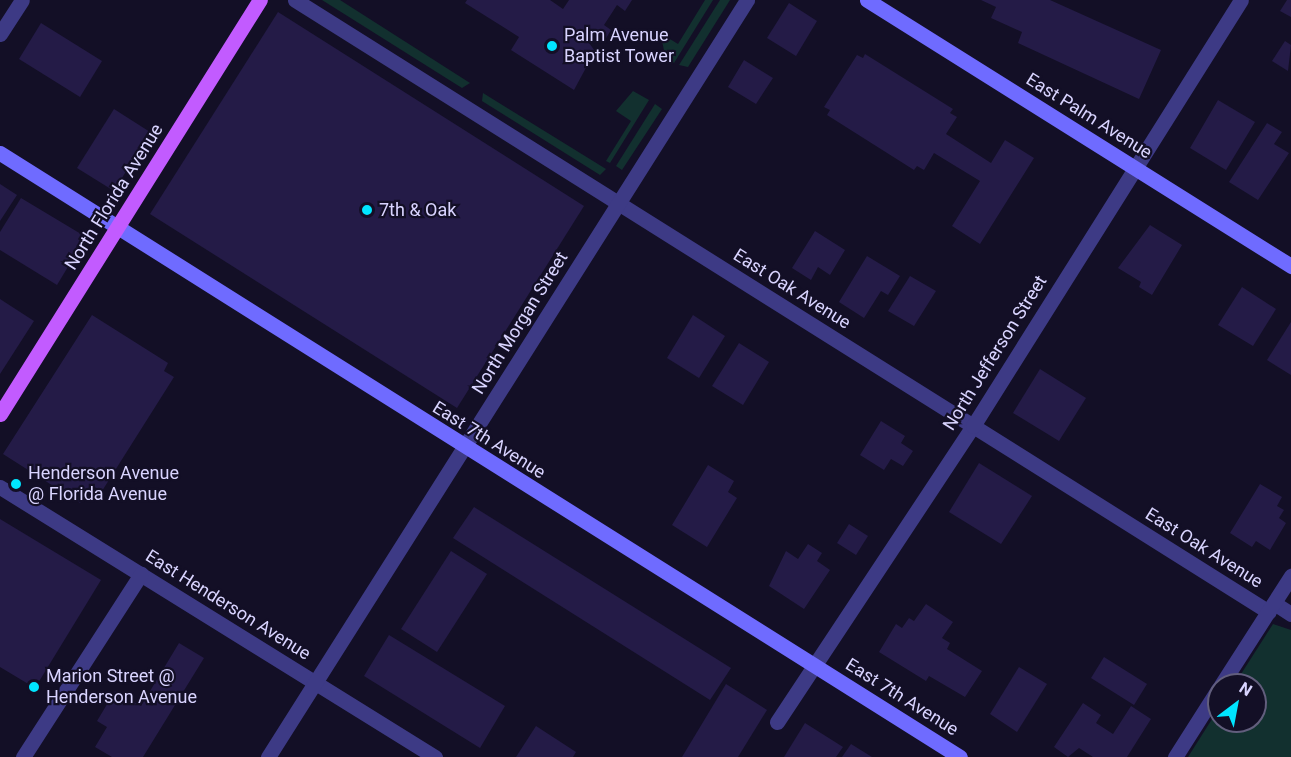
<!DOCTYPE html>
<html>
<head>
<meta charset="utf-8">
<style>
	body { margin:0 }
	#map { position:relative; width:1291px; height:757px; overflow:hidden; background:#130f26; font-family:Roboto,sans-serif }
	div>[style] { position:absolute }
	.green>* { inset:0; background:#12302f }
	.building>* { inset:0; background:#241b47 }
	.street>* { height:15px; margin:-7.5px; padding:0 7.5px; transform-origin:7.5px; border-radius:7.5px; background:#3d3a85 }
	.secondary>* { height:15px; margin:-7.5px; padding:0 7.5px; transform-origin:7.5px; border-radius:7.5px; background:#6f6bff }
	.primary>* { height:15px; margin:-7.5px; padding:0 7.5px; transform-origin:7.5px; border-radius:7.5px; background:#c25bff }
	.dots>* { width:16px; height:16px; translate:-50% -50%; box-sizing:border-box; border:3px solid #130f26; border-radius:50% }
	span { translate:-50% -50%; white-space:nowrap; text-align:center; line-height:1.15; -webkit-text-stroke:4.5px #130f26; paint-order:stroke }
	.poi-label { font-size:18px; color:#d9d4ff }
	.left { translate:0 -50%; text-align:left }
	.street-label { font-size:18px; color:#d9d4ff }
	.north { position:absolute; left:1207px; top:673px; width:60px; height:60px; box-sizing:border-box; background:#130f26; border:2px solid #625e7d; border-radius:50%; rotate:32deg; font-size:16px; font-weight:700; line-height:24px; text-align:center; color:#d9d4ff }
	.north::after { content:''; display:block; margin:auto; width:21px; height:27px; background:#00e5ff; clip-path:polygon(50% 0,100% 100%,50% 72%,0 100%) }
</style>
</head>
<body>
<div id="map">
	<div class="green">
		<div style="clip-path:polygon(322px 0,340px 0,470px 83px,462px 88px)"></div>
		<div style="clip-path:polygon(705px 0,713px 0,674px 63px,665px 55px,662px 41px,665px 36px,678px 44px)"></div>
		<div style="clip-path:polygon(720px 0,730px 0,688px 67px,679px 65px)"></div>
		<div style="clip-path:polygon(633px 91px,649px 100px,610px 163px,606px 161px,631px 121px,616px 111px)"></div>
		<div style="clip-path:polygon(483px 93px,606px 169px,600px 175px,482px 101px)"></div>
		<div style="clip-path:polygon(655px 104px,662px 109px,622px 170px,616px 166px)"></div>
		<div style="clip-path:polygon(1273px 624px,1291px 630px,1291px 757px,1188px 757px,1219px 708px,1219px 721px,1255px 721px,1255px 685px,1234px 685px)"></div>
	</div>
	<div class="building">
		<div style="clip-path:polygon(467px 0,550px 0,563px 9px,569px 0,632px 0,625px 11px,617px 5px,604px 25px,611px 30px,605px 40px,591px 31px,586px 39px,595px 51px,574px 90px,511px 50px,519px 37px,465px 3px)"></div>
		<div style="clip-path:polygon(981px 0,1050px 0,1161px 50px,1139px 99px,1018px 43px,1022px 32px,991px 18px,996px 7px)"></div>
		<div style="clip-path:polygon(1287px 0,1291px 0,1291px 17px,1280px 11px)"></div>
		<div style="clip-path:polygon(789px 3px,817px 21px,796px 56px,767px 38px)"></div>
		<div style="clip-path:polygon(278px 12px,584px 206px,457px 408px,150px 214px)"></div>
		<div style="clip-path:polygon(41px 23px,102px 61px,80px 97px,19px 59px)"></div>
		<div style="clip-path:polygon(1285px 41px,1291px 45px,1288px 71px,1272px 61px)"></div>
		<div style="clip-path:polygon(865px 54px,953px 109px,950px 113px,957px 117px,946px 134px,991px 163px,1005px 140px,1034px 158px,980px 244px,952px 226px,980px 181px,934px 153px,924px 170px,917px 166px,914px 170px,827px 115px,830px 110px,824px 107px,857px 55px,863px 58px)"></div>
		<div style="clip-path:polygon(744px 60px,773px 78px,756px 104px,728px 87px)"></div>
		<div style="clip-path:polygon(1218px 100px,1255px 122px,1226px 170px,1190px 148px)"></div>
		<div style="clip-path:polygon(114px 109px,150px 132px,114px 191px,77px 168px)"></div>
		<div style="clip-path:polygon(1267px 123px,1282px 132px,1274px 144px,1289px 153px,1258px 200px,1229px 182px)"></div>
		<div style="clip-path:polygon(0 184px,17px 195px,0 221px)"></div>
		<div style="clip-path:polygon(21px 198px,86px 237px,57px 285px,0 250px,0 232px)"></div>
		<div style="clip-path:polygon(1150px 225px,1182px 245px,1152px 295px,1139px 287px,1141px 282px,1118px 268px)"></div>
		<div style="clip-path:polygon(815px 231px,845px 250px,830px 275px,818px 267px,811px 280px,792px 268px)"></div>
		<div style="clip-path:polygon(867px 256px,900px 276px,888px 295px,881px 291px,864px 318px,839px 302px)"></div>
		<div style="clip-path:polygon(910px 276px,936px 291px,914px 326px,888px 311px)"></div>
		<div style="clip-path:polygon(1242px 287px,1276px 309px,1253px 346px,1218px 325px)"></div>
		<div style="clip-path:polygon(0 299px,34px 321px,0 374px)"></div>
		<div style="clip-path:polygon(92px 315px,168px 363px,164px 371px,174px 377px,102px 491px,91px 485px,80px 503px,3px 454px)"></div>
		<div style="clip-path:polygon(693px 315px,725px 336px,699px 378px,667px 358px)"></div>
		<div style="clip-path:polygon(1291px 322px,1291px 375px,1267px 360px)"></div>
		<div style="clip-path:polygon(739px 343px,769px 362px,743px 405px,712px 386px)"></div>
		<div style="clip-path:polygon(1040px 369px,1086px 398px,1059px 441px,1013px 413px)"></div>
		<div style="clip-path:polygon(881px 421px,905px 436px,901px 443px,913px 451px,903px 466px,891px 459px,884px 470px,860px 455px)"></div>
		<div style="clip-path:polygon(979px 463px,1032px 496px,1001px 544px,949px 512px)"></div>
		<div style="clip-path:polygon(708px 465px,734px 481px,728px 492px,737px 498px,707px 547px,672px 525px)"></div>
		<div style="clip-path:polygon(1260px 484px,1282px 497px,1277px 506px,1284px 510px,1279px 518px,1286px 523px,1270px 550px,1256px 541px,1252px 547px,1230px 533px)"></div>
		<div style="clip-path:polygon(474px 507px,731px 668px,710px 700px,453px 538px)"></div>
		<div style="clip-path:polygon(0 519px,101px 580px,35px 688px,0 667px)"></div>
		<div style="clip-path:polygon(849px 524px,868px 536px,856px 555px,837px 543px)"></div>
		<div style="clip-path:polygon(808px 544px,822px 553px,817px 561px,830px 570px,804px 609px,769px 586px,786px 551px,798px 559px)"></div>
		<div style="clip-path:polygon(451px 551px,487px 574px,437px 652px,401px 629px)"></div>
		<div style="clip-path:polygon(926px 604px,953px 622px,942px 638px,950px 643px,947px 649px,982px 671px,965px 697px,929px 676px,926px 681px,879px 652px,896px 624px,902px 628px,909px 618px,914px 621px)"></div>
		<div style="clip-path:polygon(389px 635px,505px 706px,480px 748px,364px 676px)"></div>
		<div style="clip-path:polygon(179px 643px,204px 658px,143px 757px,112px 757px,95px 747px,107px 727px,97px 721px,115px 691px,141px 706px)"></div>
		<div style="clip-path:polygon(1104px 657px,1147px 684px,1134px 705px,1091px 678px)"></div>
		<div style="clip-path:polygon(1019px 667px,1047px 684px,1017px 732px,990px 714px)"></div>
		<div style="clip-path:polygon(726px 684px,767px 710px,738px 757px,682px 757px)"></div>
		<div style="clip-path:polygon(1083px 703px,1101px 715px,1096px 723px,1113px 734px,1131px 706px,1151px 719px,1127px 757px,1093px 757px,1079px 748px,1068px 757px,1054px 747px)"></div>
		<div style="clip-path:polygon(805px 723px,843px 747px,836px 757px,784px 757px)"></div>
		<div style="clip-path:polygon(536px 726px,576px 752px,573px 757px,516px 757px)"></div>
		<div style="clip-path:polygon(851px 744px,872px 757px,842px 757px)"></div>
	</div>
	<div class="street">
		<div style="left:295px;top:0;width:1150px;rotate:32.14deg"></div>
		<div style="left:0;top:34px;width:40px;rotate:-57.1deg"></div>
		<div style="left:0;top:487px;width:512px;rotate:31.83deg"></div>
		<div style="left:1274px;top:603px;width:20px;rotate:33deg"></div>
		<div style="left:1221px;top:685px;width:130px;rotate:-57.3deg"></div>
		<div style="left:777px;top:722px;width:355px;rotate:-56.5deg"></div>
		<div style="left:973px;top:426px;width:503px;rotate:-57.83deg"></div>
		<div style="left:23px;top:757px;width:218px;rotate:-57.2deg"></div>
		<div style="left:268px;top:757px;width:896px;rotate:-57.68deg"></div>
		<div style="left:1175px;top:757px;width:82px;rotate:-57.5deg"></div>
	</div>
	<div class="secondary">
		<div style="left:867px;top:0;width:501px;rotate:32.1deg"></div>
		<div style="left:0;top:153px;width:1134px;rotate:32.18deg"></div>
	</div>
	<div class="primary">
		<div style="left:0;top:414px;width:489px;rotate:-57.9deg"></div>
	</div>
	<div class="dots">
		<div style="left:552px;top:46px;background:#00e5ff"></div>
		<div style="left:367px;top:210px;background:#00e5ff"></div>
		<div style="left:16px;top:484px;background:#00e5ff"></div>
		<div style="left:34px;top:687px;background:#00e5ff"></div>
	</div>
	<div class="poi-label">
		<span class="left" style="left:564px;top:46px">Palm Avenue<br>Baptist Tower</span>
		<span class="left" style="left:379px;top:210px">7th &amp; Oak</span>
		<span class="left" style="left:28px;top:484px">Henderson Avenue<br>@ Florida Avenue</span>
		<span class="left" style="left:46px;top:687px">Marion Street @<br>Henderson Avenue</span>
	</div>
	<div class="street-label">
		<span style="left:1089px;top:116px;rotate:32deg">East Palm Avenue</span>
		<span style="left:114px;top:197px;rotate:-58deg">North Florida Avenue</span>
		<span style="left:792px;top:289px;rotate:32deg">East Oak Avenue</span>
		<span style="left:520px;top:323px;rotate:-58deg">North Morgan Street</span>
		<span style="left:995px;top:353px;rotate:-58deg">North Jefferson Street</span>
		<span style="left:489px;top:440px;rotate:32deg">East 7th Avenue</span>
		<span style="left:1204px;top:548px;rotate:32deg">East Oak Avenue</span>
		<span style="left:228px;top:605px;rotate:32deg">East Henderson Avenue</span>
		<span style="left:902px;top:697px;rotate:32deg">East 7th Avenue</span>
	</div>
	<div class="north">N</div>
</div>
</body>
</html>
